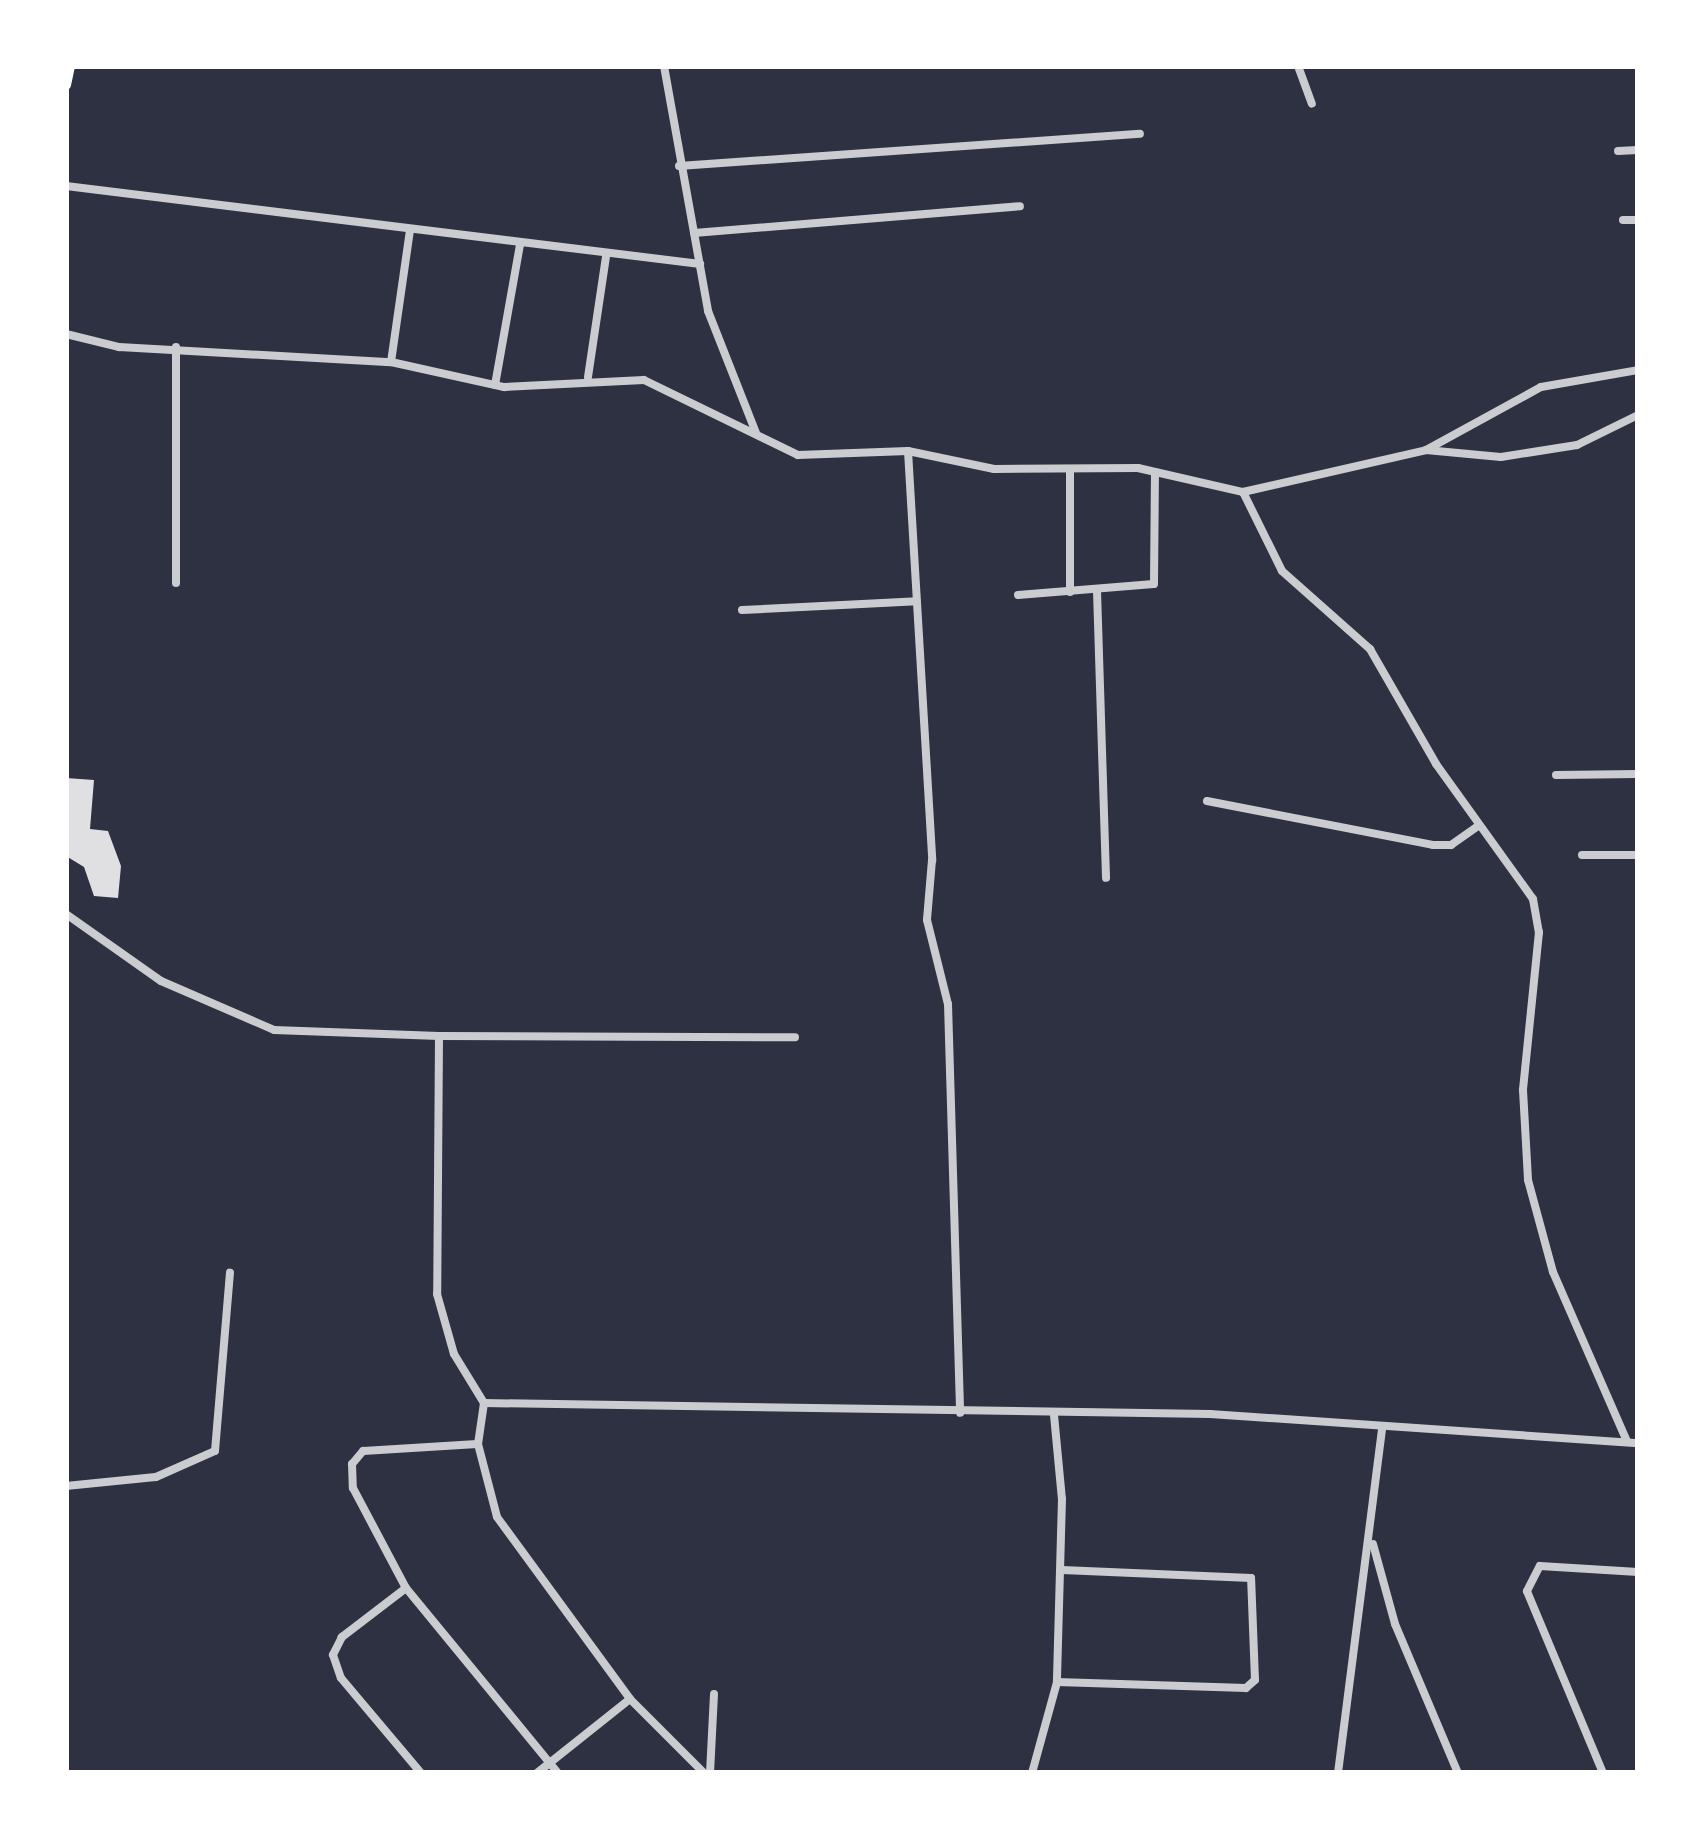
<!DOCTYPE html>
<html>
<head>
<meta charset="utf-8">
<style>
	body { margin:0 }
	#map { position:relative; width:1704px; height:1839px; overflow:hidden; background:#2d3142; font-family:"Noto Serif",serif }
	div>[style] { position:absolute }
	.building>* { inset:0; background:#e0e0e3 }
	.minor>* { height:8px; margin:-4px; padding:0 4px; transform-origin:4px; border-radius:4px; background:#caccd0 }
	.primary>* { height:10px; margin:-5px; padding:0 5px; transform-origin:5px; border-radius:5px; background:#fff }
	span { translate:-50% -50%; white-space:nowrap; text-align:center; line-height:1.15; -webkit-text-stroke:10px #fff; paint-order:stroke }
	.frame { position:absolute; inset:0; border:69px solid #fff; pointer-events:none }
</style>
</head>
<body>
<div id="map">
	<div class="building">
		<div style="clip-path:polygon(66px 778px,94px 780px,90px 829px,108px 831px,121px 866px,118px 898px,94px 896px,84px 867px,66px 856px)"></div>
	</div>
	<div class="minor">
		<div style="left:664px;top:66px;width:249px;rotate:79.8deg"></div>
		<div style="left:708px;top:311px;width:131px;rotate:68.5deg"></div>
		<div style="left:1298px;top:66px;width:40px;rotate:69.8deg"></div>
		<div style="left:1618px;top:151px;width:20px;rotate:-3deg"></div>
		<div style="left:679px;top:166px;width:462px;rotate:-4deg"></div>
		<div style="left:66px;top:186px;width:639px;rotate:7.01deg"></div>
		<div style="left:1623px;top:220px;width:15px"></div>
		<div style="left:694px;top:233px;width:327px;rotate:-4.7deg"></div>
		<div style="left:66px;top:334px;width:55px;rotate:13.8deg"></div>
		<div style="left:119px;top:347px;width:272px;rotate:3.2deg"></div>
		<div style="left:391px;top:362px;width:116px;rotate:12.5deg"></div>
		<div style="left:504px;top:387px;width:140px;rotate:-2.9deg"></div>
		<div style="left:644px;top:380px;width:171px;rotate:26deg"></div>
		<div style="left:798px;top:455px;width:110px;rotate:-2.1deg"></div>
		<div style="left:908px;top:451px;width:88px;rotate:11.8deg"></div>
		<div style="left:994px;top:469px;width:144px;rotate:-0.4deg"></div>
		<div style="left:1138px;top:468px;width:108px;rotate:12.9deg"></div>
		<div style="left:1243px;top:492px;width:88px;rotate:63.7deg"></div>
		<div style="left:1282px;top:571px;width:118px;rotate:41.6deg"></div>
		<div style="left:1370px;top:649px;width:133px;rotate:60.1deg"></div>
		<div style="left:1436px;top:764px;width:166px;rotate:54.3deg"></div>
		<div style="left:1533px;top:899px;width:34px;rotate:80deg"></div>
		<div style="left:1539px;top:932px;width:159px;rotate:95.8deg"></div>
		<div style="left:1523px;top:1090px;width:90px;rotate:86.8deg"></div>
		<div style="left:1528px;top:1180px;width:95px;rotate:74.8deg"></div>
		<div style="left:1553px;top:1272px;width:184px;rotate:66.4deg"></div>
		<div style="left:391px;top:362px;width:133px;rotate:-81.8deg"></div>
		<div style="left:588px;top:377px;width:121px;rotate:-81.5deg"></div>
		<div style="left:495px;top:385px;width:142px;rotate:-79.9deg"></div>
		<div style="left:1426px;top:450px;width:131px;rotate:-28.7deg"></div>
		<div style="left:1541px;top:387px;width:98px;rotate:-9.9deg"></div>
		<div style="left:908px;top:451px;width:410px;rotate:86.6deg"></div>
		<div style="left:932px;top:860px;width:60px;rotate:94.8deg"></div>
		<div style="left:927px;top:920px;width:87px;rotate:76deg"></div>
		<div style="left:948px;top:1004px;width:409px;rotate:88.3deg"></div>
		<div style="left:1070px;top:469px;width:123px;rotate:90deg"></div>
		<div style="left:1243px;top:492px;width:188px;rotate:-12.9deg"></div>
		<div style="left:1426px;top:450px;width:75px;rotate:5.3deg"></div>
		<div style="left:1501px;top:457px;width:77px;rotate:-9deg"></div>
		<div style="left:1577px;top:445px;width:68px;rotate:-26.2deg"></div>
		<div style="left:176px;top:583px;width:236px;rotate:-90deg"></div>
		<div style="left:1097px;top:591px;width:287px;rotate:88.2deg"></div>
		<div style="left:1018px;top:595px;width:136px;rotate:-4.6deg"></div>
		<div style="left:1154px;top:584px;width:112px;rotate:-89.5deg"></div>
		<div style="left:742px;top:610px;width:175px;rotate:-2.9deg"></div>
		<div style="left:1556px;top:775px;width:82px;rotate:-0.7deg"></div>
		<div style="left:1207px;top:801px;width:230px;rotate:11deg"></div>
		<div style="left:1433px;top:845px;width:18px"></div>
		<div style="left:1451px;top:845px;width:33px;rotate:-35deg"></div>
		<div style="left:1582px;top:855px;width:56px"></div>
		<div style="left:66px;top:914px;width:116px;rotate:35.2deg"></div>
		<div style="left:161px;top:981px;width:123px;rotate:23.4deg"></div>
		<div style="left:274px;top:1030px;width:165px;rotate:2.1deg"></div>
		<div style="left:439px;top:1036px;width:258px;rotate:90.4deg"></div>
		<div style="left:437px;top:1294px;width:62px;rotate:74.2deg"></div>
		<div style="left:454px;top:1354px;width:57px;rotate:58.5deg"></div>
		<div style="left:484px;top:1403px;width:41px;rotate:98.3deg"></div>
		<div style="left:478px;top:1444px;width:75px;rotate:75.4deg"></div>
		<div style="left:497px;top:1517px;width:225px;rotate:53.8deg"></div>
		<div style="left:630px;top:1699px;width:105px;rotate:45deg"></div>
		<div style="left:439px;top:1036px;width:356px;rotate:0.2deg"></div>
		<div style="left:484px;top:1403px;width:726px;rotate:0.87deg"></div>
		<div style="left:1210px;top:1414px;width:429px;rotate:3.9deg"></div>
		<div style="left:1054px;top:1415px;width:84px;rotate:84.6deg"></div>
		<div style="left:1062px;top:1499px;width:183px;rotate:91.6deg"></div>
		<div style="left:1057px;top:1682px;width:189px;rotate:1.8deg"></div>
		<div style="left:1246px;top:1688px;width:12px;rotate:-42deg"></div>
		<div style="left:1255px;top:1680px;width:102px;rotate:-92.2deg"></div>
		<div style="left:1251px;top:1578px;width:189px;rotate:-177.6deg"></div>
		<div style="left:477px;top:1444px;width:114px;rotate:176.5deg"></div>
		<div style="left:363px;top:1451px;width:17px;rotate:130deg"></div>
		<div style="left:352px;top:1464px;width:24px;rotate:88deg"></div>
		<div style="left:353px;top:1488px;width:113px;rotate:62.1deg"></div>
		<div style="left:406px;top:1588px;width:239px;rotate:50.6deg"></div>
		<div style="left:66px;top:1486px;width:90px;rotate:-5.7deg"></div>
		<div style="left:156px;top:1477px;width:64px;rotate:-23.8deg"></div>
		<div style="left:215px;top:1451px;width:179px;rotate:-85.2deg"></div>
		<div style="left:1373px;top:1544px;width:83px;rotate:74.6deg"></div>
		<div style="left:1395px;top:1624px;width:162px;rotate:67.1deg"></div>
		<div style="left:406px;top:1588px;width:81px;rotate:142.6deg"></div>
		<div style="left:342px;top:1637px;width:20px;rotate:117deg"></div>
		<div style="left:333px;top:1655px;width:24px;rotate:71deg"></div>
		<div style="left:341px;top:1678px;width:124px;rotate:49.9deg"></div>
		<div style="left:537px;top:1773px;width:119px;rotate:-38.5deg"></div>
		<div style="left:710px;top:1773px;width:79px;rotate:-87.1deg"></div>
		<div style="left:1032px;top:1773px;width:94px;rotate:-74.6deg"></div>
		<div style="left:1338px;top:1773px;width:347px;rotate:-82.7deg"></div>
		<div style="left:1603px;top:1773px;width:197px;rotate:-112.7deg"></div>
		<div style="left:1527px;top:1591px;width:28px;rotate:-63deg"></div>
		<div style="left:1540px;top:1566px;width:98px;rotate:3.5deg"></div>
	</div>
	<div class="primary">
		<div style="left:66px;top:85px;width:19px;rotate:-78deg"></div>
	</div>
	<div class="frame"></div>
</div>
</body>
</html>
